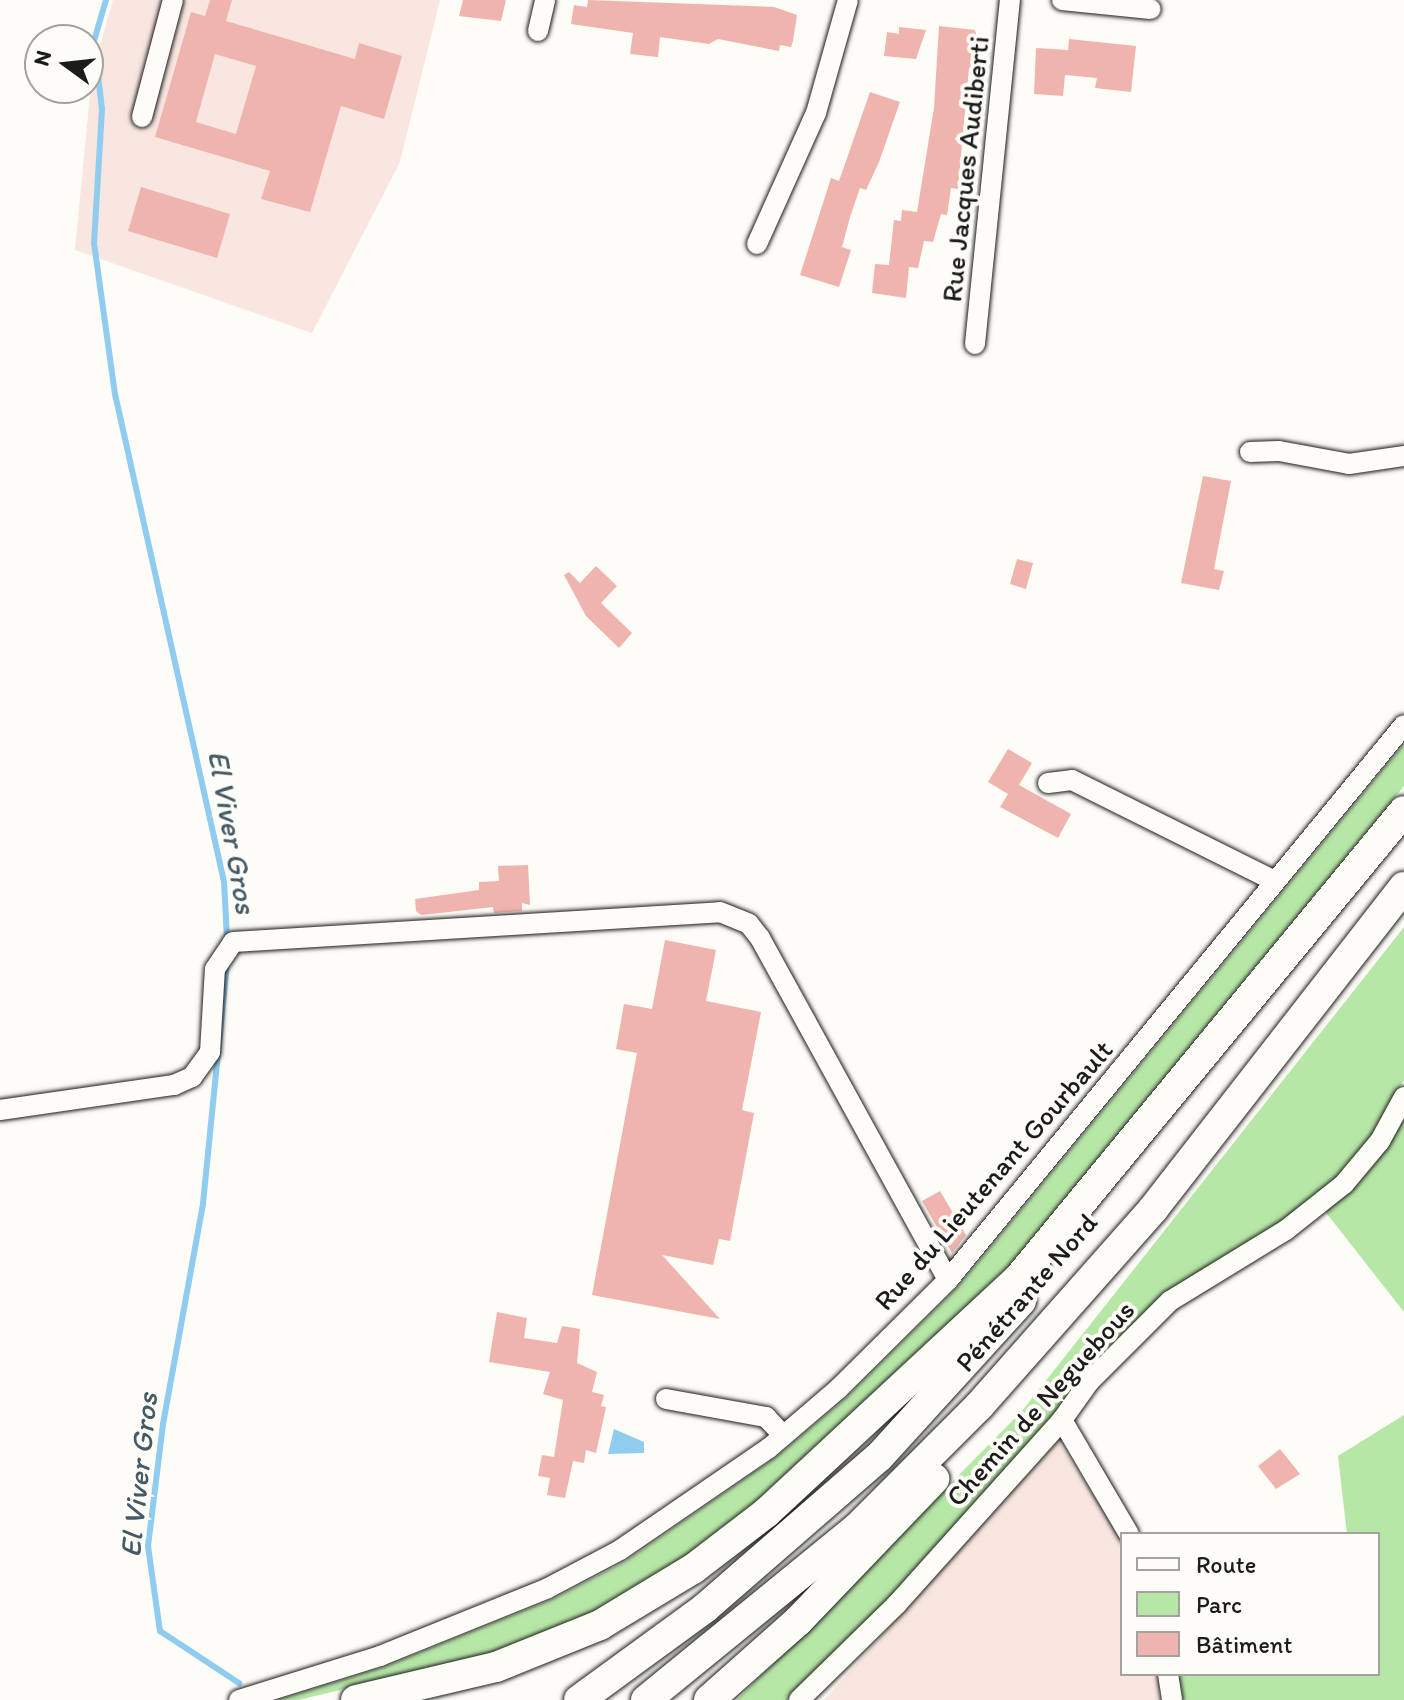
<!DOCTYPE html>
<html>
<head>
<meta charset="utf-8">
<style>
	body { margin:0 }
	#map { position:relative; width:1404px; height:1700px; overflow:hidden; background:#fdfcf7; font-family:Itim,sans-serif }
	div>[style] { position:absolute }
	.built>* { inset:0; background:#f9e6e1 }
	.green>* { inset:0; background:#b7e7a7 }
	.water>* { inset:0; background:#8fccef }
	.stream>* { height:6px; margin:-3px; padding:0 3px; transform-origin:3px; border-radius:3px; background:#8fccef }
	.building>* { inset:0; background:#efb4ad }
	.roads { filter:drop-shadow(0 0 2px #1c1c1c) drop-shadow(0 0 2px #1c1c1c) }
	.minor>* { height:20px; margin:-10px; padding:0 10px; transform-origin:10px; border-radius:10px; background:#fdfcf7 }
	.highway>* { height:30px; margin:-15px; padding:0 15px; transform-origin:15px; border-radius:15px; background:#fdfcf7 }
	span { translate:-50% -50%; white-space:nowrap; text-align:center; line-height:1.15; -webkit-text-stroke:8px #fdfcf7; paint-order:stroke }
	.street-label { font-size:28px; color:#1c1c1c }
	.water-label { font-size:30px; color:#445a66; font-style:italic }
	.legend { position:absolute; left:1120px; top:1532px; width:260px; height:144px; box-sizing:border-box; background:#fdfcf7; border:2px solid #a3a29f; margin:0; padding:10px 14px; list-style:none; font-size:24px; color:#1c1c1c }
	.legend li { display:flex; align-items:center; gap:16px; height:40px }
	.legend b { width:40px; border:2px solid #a3a29f }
	.north { position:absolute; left:24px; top:24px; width:80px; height:80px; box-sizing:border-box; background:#fdfcf7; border:2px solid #a3a29f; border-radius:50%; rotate:285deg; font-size:22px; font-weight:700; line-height:32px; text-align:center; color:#1c1c1c }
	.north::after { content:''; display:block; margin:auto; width:28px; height:36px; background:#1c1c1c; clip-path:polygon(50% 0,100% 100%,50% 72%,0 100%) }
</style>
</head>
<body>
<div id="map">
	<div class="built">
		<div style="clip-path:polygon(113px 0,440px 0,400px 162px,312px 333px,75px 250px,92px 74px)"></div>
		<div style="clip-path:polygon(1057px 1440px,1122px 1538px,1122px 1674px,1158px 1674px,1160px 1700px,824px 1700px)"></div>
	</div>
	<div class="green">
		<div style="clip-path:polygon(1404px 744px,1404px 786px,1008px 1267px,756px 1501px,685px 1556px,593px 1611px,491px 1653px,299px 1700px,277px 1700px,384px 1667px,553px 1599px,626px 1561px,776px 1457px,846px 1398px,957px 1288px)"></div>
		<div style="clip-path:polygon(1404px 927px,1404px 1080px,1372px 1135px,1337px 1177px,1281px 1223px,1164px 1294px,891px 1598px,787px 1700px,737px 1700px,1022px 1411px)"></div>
		<div style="clip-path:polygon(1404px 1114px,1404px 1312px,1324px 1210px)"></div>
		<div style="clip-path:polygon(1404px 1415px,1404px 1700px,1183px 1700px,1179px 1674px,1378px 1674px,1378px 1534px,1347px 1534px,1338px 1456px)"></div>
	</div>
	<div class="water">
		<div style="clip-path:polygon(614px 1429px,644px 1442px,644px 1453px,608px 1454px)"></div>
	</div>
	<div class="stream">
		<div style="left:106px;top:0;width:43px;rotate:106.3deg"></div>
		<div style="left:94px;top:41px;width:68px;rotate:83.3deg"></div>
		<div style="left:102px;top:109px;width:134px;rotate:93.4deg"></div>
		<div style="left:94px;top:243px;width:152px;rotate:82.1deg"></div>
		<div style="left:115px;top:394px;width:498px;rotate:77.4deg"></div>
		<div style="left:224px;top:880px;width:59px;rotate:87.1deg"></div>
		<div style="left:227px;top:963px;width:242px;rotate:95.7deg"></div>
		<div style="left:203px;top:1204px;width:224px;rotate:100.3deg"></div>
		<div style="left:163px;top:1424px;width:123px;rotate:97deg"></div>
		<div style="left:148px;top:1546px;width:86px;rotate:82deg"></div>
		<div style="left:160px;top:1631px;width:95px;rotate:33.4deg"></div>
	</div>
	<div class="building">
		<div style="clip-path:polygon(evenodd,210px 0,232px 0,226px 21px,355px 59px,359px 43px,402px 56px,384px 119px,341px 106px,310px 212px,261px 199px,270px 171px,155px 137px,191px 12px,205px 16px,210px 0,215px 54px,256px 66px,236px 134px,196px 122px,215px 54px)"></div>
		<div style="clip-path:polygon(463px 0,506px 0,501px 21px,459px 16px)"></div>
		<div style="clip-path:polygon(588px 0,774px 7px,797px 15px,793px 41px,791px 47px,780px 45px,779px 51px,718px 39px,709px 44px,660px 37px,658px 57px,630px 54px,633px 33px,571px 24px,574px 5px,587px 7px)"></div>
		<div style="clip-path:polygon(939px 26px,975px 30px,978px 41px,975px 69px,969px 68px,958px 189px,951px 188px,947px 215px,941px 214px,933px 242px,924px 241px,918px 268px,909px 267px,906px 298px,872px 293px,875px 264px,889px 265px,894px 220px,901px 221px,902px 210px,917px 212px,934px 108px)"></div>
		<div style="clip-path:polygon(899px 27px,926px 30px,916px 59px,884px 56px,887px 32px,899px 34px)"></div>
		<div style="clip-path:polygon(1069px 39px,1136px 46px,1131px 92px,1095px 88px,1097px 78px,1065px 75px,1063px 96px,1034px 94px,1036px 48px,1068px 50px)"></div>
		<div style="clip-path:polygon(870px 92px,900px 102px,879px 162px,866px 190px,860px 188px,850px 217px,842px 247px,851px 250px,839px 287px,800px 275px,831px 178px,839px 181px)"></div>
		<div style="clip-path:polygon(141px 187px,230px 214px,217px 258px,128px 231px)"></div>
		<div style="clip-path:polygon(1203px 476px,1231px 481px,1214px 569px,1224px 571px,1219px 590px,1181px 583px)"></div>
		<div style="clip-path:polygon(1017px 559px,1033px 563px,1026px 589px,1010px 584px)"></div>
		<div style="clip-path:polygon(596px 566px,617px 586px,601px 603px,632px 633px,619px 648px,586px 616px,564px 575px,569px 572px,580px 583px)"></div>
		<div style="clip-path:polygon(1008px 749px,1032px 763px,1019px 785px,1071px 814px,1058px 838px,1000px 807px,1008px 794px,988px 782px)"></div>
		<div style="clip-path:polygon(528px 865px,530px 905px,522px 903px,522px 911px,494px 913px,493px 907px,421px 915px,416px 911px,415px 899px,479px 890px,479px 882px,499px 881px,498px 866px)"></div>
		<div style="clip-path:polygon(665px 940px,716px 950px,706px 1001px,761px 1012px,742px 1110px,754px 1113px,730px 1241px,719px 1239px,713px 1265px,662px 1255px,720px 1319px,592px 1295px,637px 1053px,616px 1049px,624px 1004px,652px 1009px)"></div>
		<div style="clip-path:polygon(940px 1191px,966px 1235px,952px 1253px,922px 1201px)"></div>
		<div style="clip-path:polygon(497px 1312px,527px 1318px,524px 1338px,557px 1343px,562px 1326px,580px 1329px,577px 1363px,597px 1372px,592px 1392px,604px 1395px,601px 1406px,606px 1407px,596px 1453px,586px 1450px,584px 1463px,573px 1461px,565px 1498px,547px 1495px,550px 1478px,538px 1476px,542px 1455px,554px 1457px,563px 1400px,543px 1394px,550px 1372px,489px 1362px)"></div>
		<div style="clip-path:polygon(1280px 1449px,1300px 1474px,1276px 1489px,1258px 1466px)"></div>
	</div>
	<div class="roads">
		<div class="minor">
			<div style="left:1062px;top:0;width:89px;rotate:5.8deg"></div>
			<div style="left:538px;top:31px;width:32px;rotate:-77deg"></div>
			<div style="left:142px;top:117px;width:121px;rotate:-75.2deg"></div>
			<div style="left:757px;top:244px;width:144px;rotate:-65.8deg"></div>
			<div style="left:816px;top:113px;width:117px;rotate:-74.2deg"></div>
			<div style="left:975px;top:344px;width:346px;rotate:-84.2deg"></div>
			<div style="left:1250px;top:452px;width:29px;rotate:-2deg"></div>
			<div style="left:1279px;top:451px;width:71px;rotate:10.5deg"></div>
			<div style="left:1349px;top:464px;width:56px;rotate:-8.3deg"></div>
			<div style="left:1048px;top:783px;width:24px;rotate:-7deg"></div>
			<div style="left:1072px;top:780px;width:227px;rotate:26.5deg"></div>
			<div style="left:0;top:1110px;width:176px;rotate:-8.2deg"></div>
			<div style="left:174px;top:1085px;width:20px;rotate:-24deg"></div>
			<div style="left:192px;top:1077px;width:31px;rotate:-54deg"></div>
			<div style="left:210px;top:1052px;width:83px;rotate:-86.6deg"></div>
			<div style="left:215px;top:969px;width:32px;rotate:-56deg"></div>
			<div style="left:233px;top:942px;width:488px;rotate:-3.5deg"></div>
			<div style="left:720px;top:912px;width:31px;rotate:22deg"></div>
			<div style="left:749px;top:924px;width:18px;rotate:52deg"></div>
			<div style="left:760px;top:938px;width:390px;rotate:61.2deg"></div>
			<div style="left:666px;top:1399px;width:102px;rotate:10.2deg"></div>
			<div style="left:766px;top:1417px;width:25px;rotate:47deg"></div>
			<div style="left:1062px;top:1420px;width:132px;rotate:59.6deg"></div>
			<div style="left:1168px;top:1674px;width:26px;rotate:81deg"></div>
			<div style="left:239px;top:1700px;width:148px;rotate:-17.3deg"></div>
			<div style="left:380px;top:1656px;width:181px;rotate:-22deg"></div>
			<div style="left:548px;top:1588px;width:81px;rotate:-27.8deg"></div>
			<div style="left:620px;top:1550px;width:181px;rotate:-34.4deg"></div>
			<div style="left:769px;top:1448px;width:91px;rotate:-40.5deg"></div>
			<div style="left:838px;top:1389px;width:155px;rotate:-44.7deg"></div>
			<div style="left:948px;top:1280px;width:718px;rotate:-50.59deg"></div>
			<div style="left:799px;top:1700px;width:137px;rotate:-44.4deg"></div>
			<div style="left:897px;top:1604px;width:247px;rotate:-48.1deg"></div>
			<div style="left:1062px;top:1420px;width:47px;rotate:-54.6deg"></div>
			<div style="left:1089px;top:1382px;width:115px;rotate:-45deg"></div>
			<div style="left:1170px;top:1301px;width:136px;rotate:-31.5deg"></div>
			<div style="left:1286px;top:1230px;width:74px;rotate:-38.4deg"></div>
			<div style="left:1344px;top:1184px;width:56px;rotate:-50.1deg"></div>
			<div style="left:1380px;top:1141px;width:50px;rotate:-61.4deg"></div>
		</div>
		<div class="highway">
			<div style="left:356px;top:1700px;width:144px;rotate:-13.3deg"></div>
			<div style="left:496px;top:1667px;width:112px;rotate:-22deg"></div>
			<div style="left:600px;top:1625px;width:109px;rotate:-31.1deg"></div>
			<div style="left:693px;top:1569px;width:92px;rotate:-37.5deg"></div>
			<div style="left:766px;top:1513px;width:345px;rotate:-42.9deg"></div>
			<div style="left:1019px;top:1278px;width:605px;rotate:-50.5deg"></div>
			<div style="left:579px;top:1700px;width:156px;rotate:-36.1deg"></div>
			<div style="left:705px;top:1608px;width:230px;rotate:-41deg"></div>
			<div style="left:879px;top:1457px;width:211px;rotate:-47.7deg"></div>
			<div style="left:646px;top:1700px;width:272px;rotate:-39.2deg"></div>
			<div style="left:857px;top:1528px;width:173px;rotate:-45deg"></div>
			<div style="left:979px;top:1406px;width:264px;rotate:-48.5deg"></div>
			<div style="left:1154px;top:1208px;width:407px;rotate:-52.1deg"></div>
			<div style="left:709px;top:1700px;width:119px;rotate:-41.6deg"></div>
			<div style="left:798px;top:1621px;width:197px;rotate:-46.2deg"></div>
		</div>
	</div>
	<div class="street-label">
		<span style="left:965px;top:169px;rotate:-84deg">Rue Jacques Audiberti</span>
		<span style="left:993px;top:1175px;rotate:-49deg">Rue du Lieutenant Gourbault</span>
		<span style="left:1026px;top:1292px;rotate:-49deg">Pénétrante Nord</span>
		<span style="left:1040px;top:1403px;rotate:-48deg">Chemin de Neguebous</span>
	</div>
	<div class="water-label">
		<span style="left:232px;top:832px;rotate:80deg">El Viver Gros</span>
		<span style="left:139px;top:1475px;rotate:-84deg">El Viver Gros</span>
	</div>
	<ul class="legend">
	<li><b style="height:10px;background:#fdfcf7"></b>Route</li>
	<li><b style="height:22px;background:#b7e7a7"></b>Parc</li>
	<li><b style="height:22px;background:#efb4ad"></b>Bâtiment</li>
	</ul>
	<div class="north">N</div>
</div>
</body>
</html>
